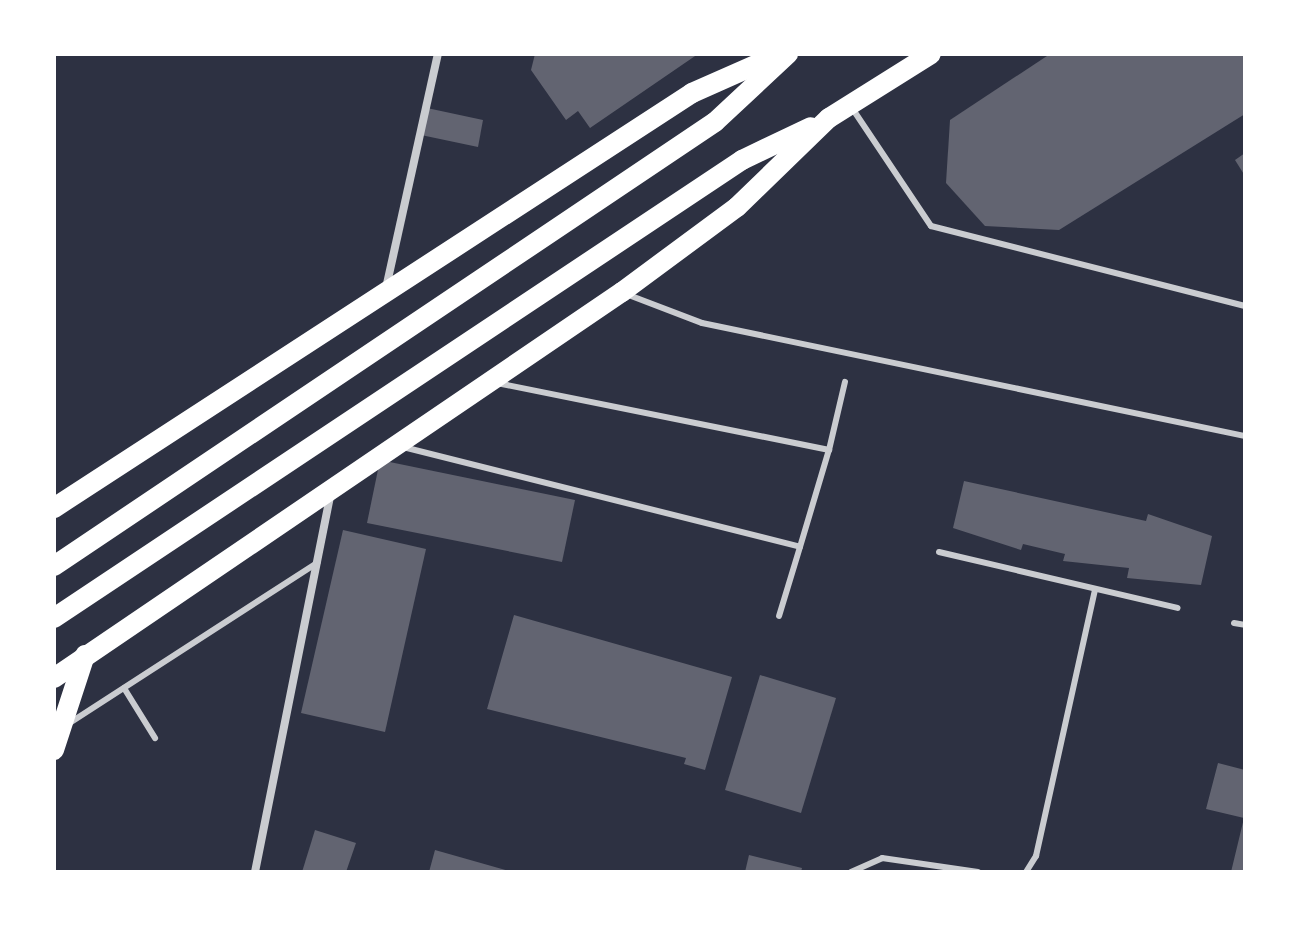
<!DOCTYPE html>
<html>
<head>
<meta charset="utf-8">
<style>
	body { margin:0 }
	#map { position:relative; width:1299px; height:926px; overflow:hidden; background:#2d3142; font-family:"Noto Sans",sans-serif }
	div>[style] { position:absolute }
	.building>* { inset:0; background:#626471 }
	.service>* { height:6px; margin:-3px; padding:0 3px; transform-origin:3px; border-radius:3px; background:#caccd0 }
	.minor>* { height:8px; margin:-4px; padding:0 4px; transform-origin:4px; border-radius:4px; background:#caccd0 }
	.primary>* { height:20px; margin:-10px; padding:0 10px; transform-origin:10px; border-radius:10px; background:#fff }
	span { translate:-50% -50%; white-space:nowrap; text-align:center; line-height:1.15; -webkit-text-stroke:6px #fff; paint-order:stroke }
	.frame { position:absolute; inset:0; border:56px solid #fff; pointer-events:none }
</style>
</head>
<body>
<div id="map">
	<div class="building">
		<div style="clip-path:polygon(535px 54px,698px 54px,590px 128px,578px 111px,566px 120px,531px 70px)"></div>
		<div style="clip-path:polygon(1050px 54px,1245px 54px,1245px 114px,1059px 230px,985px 226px,946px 183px,950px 120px)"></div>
		<div style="clip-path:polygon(427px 108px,483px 120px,478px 147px,421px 135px)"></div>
		<div style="clip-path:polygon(1245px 153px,1245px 176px,1235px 160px)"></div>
		<div style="clip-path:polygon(380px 460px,575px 500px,562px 562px,367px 523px)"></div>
		<div style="clip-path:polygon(964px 481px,1146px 521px,1148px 514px,1212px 536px,1201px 585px,1127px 578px,1129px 568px,1063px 561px,1065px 554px,1023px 544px,1021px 550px,953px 528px)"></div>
		<div style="clip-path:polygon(343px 530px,426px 549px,385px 732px,301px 713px)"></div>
		<div style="clip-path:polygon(514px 615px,732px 677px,705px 770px,684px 764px,686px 758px,487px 709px)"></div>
		<div style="clip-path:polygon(760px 675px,836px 698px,801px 813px,725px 790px)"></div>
		<div style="clip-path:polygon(1218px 763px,1245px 770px,1245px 872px,1231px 872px,1244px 818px,1206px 809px)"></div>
		<div style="clip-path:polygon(315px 830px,356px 843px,346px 872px,302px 872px)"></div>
		<div style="clip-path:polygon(435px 850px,509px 871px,509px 872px,429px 872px)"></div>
		<div style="clip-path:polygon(749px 855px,802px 868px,801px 872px,745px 872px)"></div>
	</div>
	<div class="service">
		<div style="left:852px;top:108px;width:142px;rotate:56.2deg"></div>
		<div style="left:931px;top:226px;width:324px;rotate:14.3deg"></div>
		<div style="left:626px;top:294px;width:81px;rotate:20.9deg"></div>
		<div style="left:702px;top:323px;width:555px;rotate:11.76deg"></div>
		<div style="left:497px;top:383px;width:339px;rotate:11.4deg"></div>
		<div style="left:829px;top:450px;width:70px;rotate:-76.8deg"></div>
		<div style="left:403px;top:447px;width:409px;rotate:14.1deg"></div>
		<div style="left:800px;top:547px;width:72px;rotate:106.9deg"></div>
		<div style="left:800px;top:547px;width:101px;rotate:-73.4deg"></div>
		<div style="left:939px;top:552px;width:245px;rotate:13.2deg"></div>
		<div style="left:1234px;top:623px;width:11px;rotate:10deg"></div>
		<div style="left:124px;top:688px;width:59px;rotate:58.2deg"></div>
		<div style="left:68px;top:724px;width:297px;rotate:-32.9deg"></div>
		<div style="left:851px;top:872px;width:34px;rotate:-24deg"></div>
		<div style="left:882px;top:858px;width:97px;rotate:8.3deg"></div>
		<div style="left:1026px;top:872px;width:19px;rotate:-58deg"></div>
		<div style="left:1036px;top:856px;width:273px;rotate:-77.5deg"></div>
	</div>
	<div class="minor">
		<div style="left:386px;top:288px;width:240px;rotate:-77.5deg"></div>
		<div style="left:255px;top:872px;width:383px;rotate:-78.7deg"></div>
	</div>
	<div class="primary">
		<div style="left:54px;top:508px;width:761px;rotate:-33.04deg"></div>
		<div style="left:692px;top:93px;width:96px;rotate:-23.9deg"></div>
		<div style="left:54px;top:566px;width:796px;rotate:-33.89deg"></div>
		<div style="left:715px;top:122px;width:100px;rotate:-43deg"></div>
		<div style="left:54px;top:618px;width:827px;rotate:-33.65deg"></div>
		<div style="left:742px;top:160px;width:76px;rotate:-25.6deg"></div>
		<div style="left:54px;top:678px;width:687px;rotate:-34.2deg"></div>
		<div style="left:622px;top:292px;width:143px;rotate:-36.5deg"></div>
		<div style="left:737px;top:207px;width:128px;rotate:-44.1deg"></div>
		<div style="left:829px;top:118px;width:120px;rotate:-32.1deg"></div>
		<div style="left:54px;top:750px;width:100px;rotate:-71.9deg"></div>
	</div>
	<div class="frame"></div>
</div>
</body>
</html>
